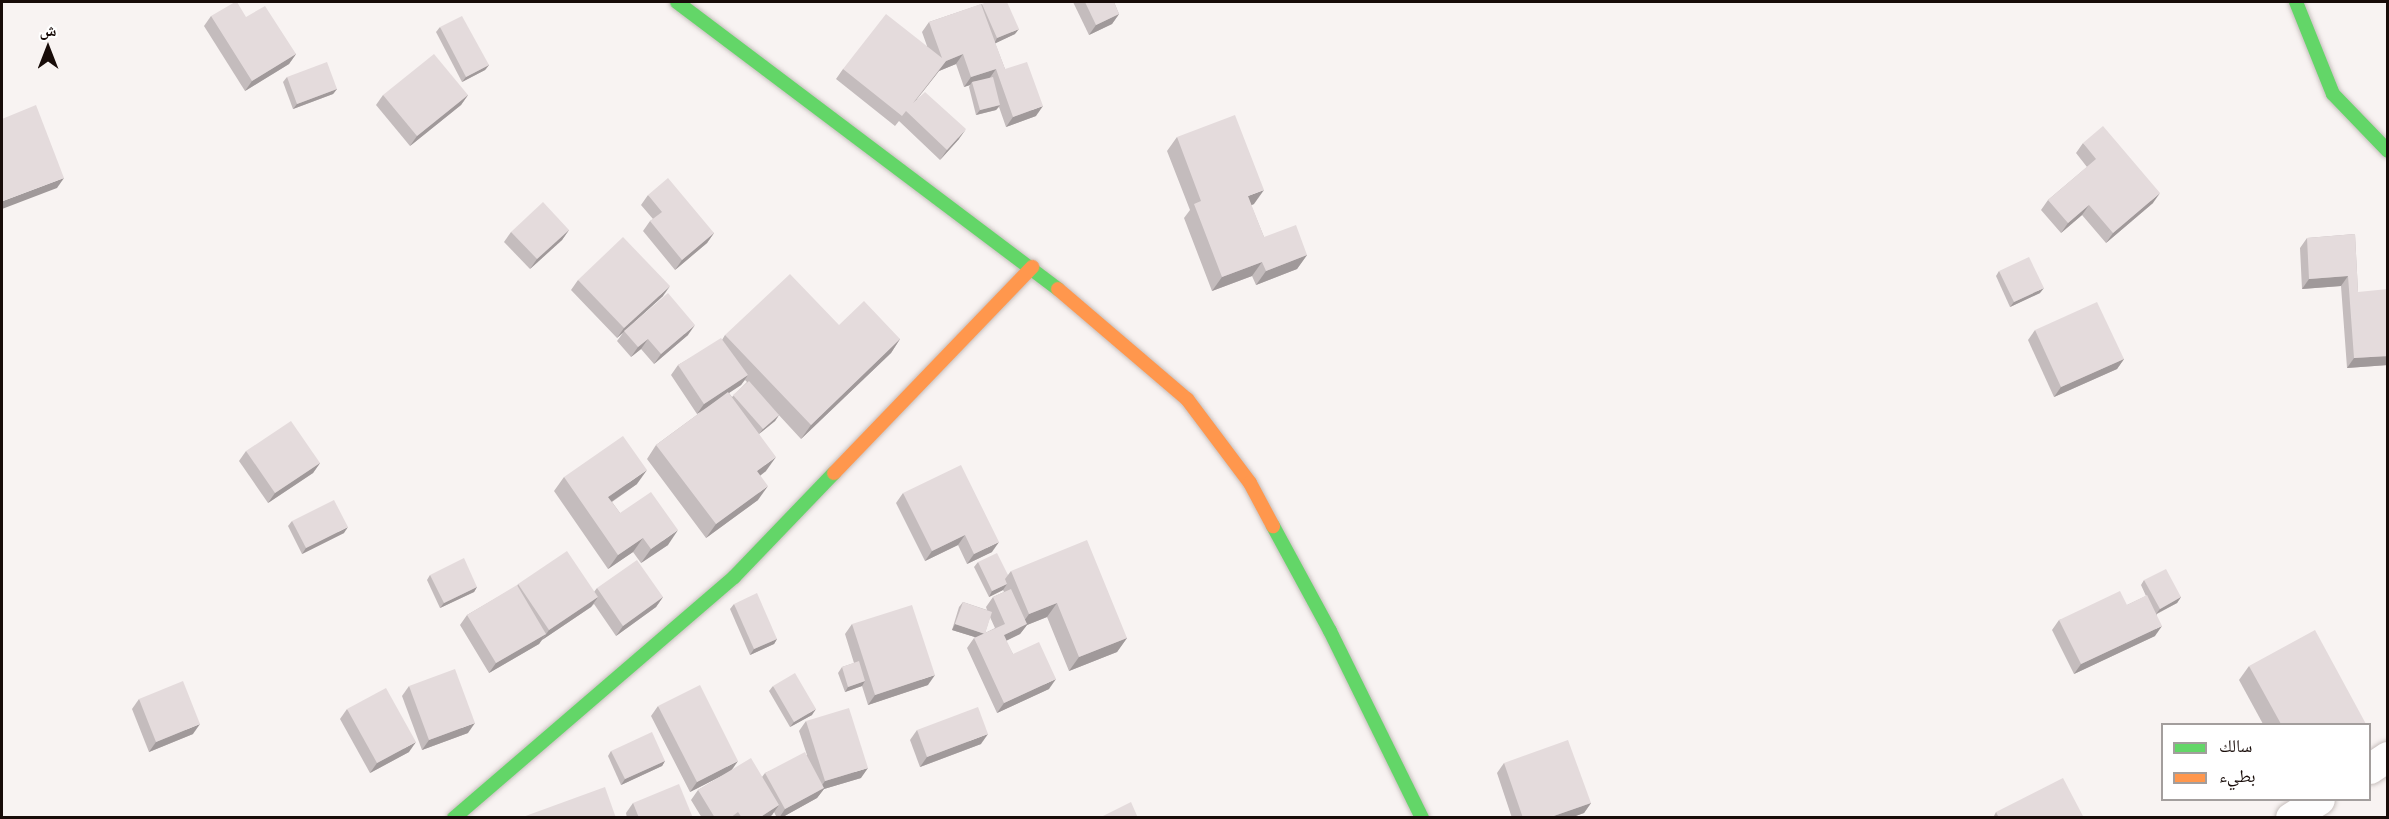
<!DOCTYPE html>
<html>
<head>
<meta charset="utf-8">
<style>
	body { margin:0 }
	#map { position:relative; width:2389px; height:819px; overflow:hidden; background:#f8f3f2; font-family:"IBM Plex Sans","Noto Naskh Arabic",sans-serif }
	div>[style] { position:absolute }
	.roads { filter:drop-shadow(0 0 2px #c6bebc) drop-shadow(0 0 2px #c6bebc) }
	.street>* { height:30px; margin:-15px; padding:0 15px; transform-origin:15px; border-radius:15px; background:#fefdfd }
	.fast>* { height:14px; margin:-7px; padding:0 7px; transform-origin:7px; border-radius:7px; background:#63d668 }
	.slow>* { height:14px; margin:-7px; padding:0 7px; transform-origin:7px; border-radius:7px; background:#ff974d }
	.wall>* { inset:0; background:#c4bcbd }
	.shaded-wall>* { inset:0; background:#a0999a }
	.building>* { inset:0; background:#e4dbdc }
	span { translate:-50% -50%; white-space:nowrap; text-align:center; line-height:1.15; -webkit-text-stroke:4.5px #fff; paint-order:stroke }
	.frame { position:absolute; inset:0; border:3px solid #180c09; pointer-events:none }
	.legend { position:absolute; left:2161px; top:723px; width:210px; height:78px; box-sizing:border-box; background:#fff; border:2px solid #a39e9d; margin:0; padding:8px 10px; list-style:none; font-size:18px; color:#180c09 }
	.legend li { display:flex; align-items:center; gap:12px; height:30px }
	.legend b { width:30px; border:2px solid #a39e9d }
	.north { position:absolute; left:18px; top:18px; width:60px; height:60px; -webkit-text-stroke:4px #fff; paint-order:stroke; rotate:0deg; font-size:16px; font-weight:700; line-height:24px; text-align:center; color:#180c09 }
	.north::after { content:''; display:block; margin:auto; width:21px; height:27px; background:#180c09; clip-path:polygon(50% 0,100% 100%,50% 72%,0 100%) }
</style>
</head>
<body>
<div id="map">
	<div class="roads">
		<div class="street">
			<div style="left:2370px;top:769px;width:22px;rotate:-34deg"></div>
			<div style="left:2291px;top:818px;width:34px;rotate:-32deg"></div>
		</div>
		<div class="fast">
			<div style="left:677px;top:2px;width:477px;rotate:37deg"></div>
			<div style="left:2296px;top:2px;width:99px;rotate:68.1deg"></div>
			<div style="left:2333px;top:94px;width:79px;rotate:46deg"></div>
			<div style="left:1273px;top:526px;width:119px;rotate:61.5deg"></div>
			<div style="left:1330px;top:631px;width:208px;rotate:63.8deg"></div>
			<div style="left:454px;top:818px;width:369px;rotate:-40.7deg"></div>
			<div style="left:734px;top:577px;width:144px;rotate:-46.1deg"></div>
		</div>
		<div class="slow">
			<div style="left:1058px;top:289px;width:170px;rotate:40.5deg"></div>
			<div style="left:1187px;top:399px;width:105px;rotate:53.1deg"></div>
			<div style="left:1250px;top:483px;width:49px;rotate:61.9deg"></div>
			<div style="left:834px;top:473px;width:286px;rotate:-46.1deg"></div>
		</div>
	</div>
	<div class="wall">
		<div style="clip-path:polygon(1073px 2px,1114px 2px,1119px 14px,1112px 24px,1089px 35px)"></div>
		<div style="clip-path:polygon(982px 4px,1015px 34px,995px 43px,1005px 69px,1036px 116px,1006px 127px,999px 107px,996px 110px,976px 115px,969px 87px,970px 85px,964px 87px,956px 64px,939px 71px,917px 99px,959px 139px,940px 160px,899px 121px,895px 126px,836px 79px,843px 69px,927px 46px,922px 32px,929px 22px)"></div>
		<div style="clip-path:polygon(211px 16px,246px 17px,296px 54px,289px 64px,245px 91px,204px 26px)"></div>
		<div style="clip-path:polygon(440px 27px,489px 65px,485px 70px,462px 82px,436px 32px)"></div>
		<div style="clip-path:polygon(287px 77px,337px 89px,333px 94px,293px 109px,283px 82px)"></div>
		<div style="clip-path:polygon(383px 95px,468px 95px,461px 105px,410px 146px,376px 105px)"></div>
		<div style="clip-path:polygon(1177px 137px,1254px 204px,1251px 205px,1264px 237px,1307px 255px,1297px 269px,1256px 285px,1252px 276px,1212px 291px,1184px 218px,1190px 210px,1167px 151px)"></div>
		<div style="clip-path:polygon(2083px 143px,2153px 203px,2106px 243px,2082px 215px,2061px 233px,2041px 210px,2048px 200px,2087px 167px,2076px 153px)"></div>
		<div style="clip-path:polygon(648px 195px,714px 233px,707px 243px,675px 270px,643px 231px,650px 221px,653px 219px,641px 205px)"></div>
		<div style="clip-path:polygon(569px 230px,562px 240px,530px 269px,504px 242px,511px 232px)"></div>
		<div style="clip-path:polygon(2355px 234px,2358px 292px,2388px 365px,2347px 368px,2341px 286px,2302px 289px,2300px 248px,2307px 238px)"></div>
		<div style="clip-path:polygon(1999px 271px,2040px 293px,2010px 307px,1996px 276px)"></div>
		<div style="clip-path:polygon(578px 280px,663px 296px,634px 322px,688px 335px,654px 364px,641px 349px,631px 357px,617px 341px,623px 333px,617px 338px,571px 290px)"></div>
		<div style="clip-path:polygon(evenodd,839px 325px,900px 339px,891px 353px,801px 439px,777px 413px,779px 415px,775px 421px,759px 434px,766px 471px,760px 476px,758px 500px,706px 538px,647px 459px,656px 445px,705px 409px,697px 414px,671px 375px,678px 365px,722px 340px,725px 335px,839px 325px,745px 380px,747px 382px,732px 397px,729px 393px,741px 385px,745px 380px)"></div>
		<div style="clip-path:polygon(2035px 330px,2124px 359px,2117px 369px,2054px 397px,2028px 340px)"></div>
		<div style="clip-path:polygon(246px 451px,320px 463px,313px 473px,268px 503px,239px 461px)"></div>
		<div style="clip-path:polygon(564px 477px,637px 484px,612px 502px,620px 513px,668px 545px,641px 563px,633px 552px,608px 569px,554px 491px)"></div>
		<div style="clip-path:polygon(903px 493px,992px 552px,967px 564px,958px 545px,925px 561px,896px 503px)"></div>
		<div style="clip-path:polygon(292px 521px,344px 533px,302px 554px,288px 526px)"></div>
		<div style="clip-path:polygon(evenodd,978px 562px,1008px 575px,1011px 571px,1127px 638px,1117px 652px,1069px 671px,1047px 617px,1027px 625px,1020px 634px,1006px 641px,1013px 654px,1049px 689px,997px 713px,967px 648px,974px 638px,975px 637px,952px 630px,959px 607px,963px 602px,987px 610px,986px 607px,993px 597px,1004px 592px,1003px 590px,989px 597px,974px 567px,978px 562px,990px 617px,995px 628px,985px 633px,990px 617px)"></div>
		<div style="clip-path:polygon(430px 575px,477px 587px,474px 592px,440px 608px,427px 580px)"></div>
		<div style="clip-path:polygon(2144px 580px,2181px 597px,2177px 603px,2157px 614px,2155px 636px,2074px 674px,2052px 630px,2059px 620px,2127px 605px,2146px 596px,2141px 585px)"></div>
		<div style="clip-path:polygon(518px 584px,594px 592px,597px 588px,663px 597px,656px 607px,616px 636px,594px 604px,591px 607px,542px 640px,539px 644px,489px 673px,460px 625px,467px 615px,517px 586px)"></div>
		<div style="clip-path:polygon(734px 604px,777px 639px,774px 644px,750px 655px,730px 609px)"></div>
		<div style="clip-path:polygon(852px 624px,928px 685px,868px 705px,862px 686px,845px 692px,838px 673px,842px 667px,854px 663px,845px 634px)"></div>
		<div style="clip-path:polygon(2249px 666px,2366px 724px,2263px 724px,2239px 680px)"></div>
		<div style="clip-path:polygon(409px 686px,468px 733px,422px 750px,402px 696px)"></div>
		<div style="clip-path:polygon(773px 686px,812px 715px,790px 727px,769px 691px)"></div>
		<div style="clip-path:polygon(139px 699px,193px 734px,149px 752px,132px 709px)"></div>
		<div style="clip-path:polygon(658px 706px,731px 770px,762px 777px,765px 773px,807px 755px,799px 731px,806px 721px,861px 778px,824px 789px,817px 798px,781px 818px,777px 818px,774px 812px,772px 815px,768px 818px,702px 818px,691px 800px,698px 790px,727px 773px,690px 792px,651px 716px)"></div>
		<div style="clip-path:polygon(347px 709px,409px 752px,370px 773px,340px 719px)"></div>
		<div style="clip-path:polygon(917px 730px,981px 744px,920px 767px,910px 740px)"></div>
		<div style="clip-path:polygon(611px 751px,665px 761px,662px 766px,621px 785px,608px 756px)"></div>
		<div style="clip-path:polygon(1504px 763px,1591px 803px,1584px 813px,1570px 818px,1512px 818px,1497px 773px)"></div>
		<div style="clip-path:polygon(633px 803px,693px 818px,627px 818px,626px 813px)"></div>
		<div style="clip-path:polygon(1996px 812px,2084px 818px,1993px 818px)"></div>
	</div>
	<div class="shaded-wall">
		<div style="clip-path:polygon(1119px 14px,1112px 24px,1089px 35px,1096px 25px)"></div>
		<div style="clip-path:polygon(1019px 29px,1015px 34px,994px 44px,997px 38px)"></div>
		<div style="clip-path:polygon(296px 54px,289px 64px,245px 91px,252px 81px)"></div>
		<div style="clip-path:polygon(963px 54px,956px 64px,939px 71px,906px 113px,946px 61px)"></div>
		<div style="clip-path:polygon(489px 65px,485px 70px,462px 82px,466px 77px)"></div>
		<div style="clip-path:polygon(996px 69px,989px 79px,972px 82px,970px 85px,964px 87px,971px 77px)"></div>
		<div style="clip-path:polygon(337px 89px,333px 94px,293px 109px,297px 104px)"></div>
		<div style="clip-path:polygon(468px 95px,461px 105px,410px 146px,417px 136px)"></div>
		<div style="clip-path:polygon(1000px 105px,996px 110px,976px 115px,980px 110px)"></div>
		<div style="clip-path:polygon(1043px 106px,1036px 116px,1006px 127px,1013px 117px)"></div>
		<div style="clip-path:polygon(966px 129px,959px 139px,940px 160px,947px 150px)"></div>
		<div style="clip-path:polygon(64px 178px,57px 188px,2px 209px,2px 204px,3px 201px)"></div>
		<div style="clip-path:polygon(1264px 190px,1254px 204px,1238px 211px,1248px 196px)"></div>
		<div style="clip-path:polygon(2160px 193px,2153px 203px,2106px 243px,2113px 233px)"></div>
		<div style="clip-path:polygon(2089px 205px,2082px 215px,2061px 233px,2068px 223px)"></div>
		<div style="clip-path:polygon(569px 230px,562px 240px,530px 269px,537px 259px)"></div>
		<div style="clip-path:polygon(714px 233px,707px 243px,675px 270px,682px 260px)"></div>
		<div style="clip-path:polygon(1307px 255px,1297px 269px,1256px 285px,1266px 271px)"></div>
		<div style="clip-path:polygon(1262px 262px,1252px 276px,1212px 291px,1222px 277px)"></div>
		<div style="clip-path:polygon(2348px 276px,2341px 286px,2302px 289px,2309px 279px)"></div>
		<div style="clip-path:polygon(670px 286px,663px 296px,617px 338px,624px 328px)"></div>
		<div style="clip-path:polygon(2044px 288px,2040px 293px,2010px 307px,2014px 302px)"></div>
		<div style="clip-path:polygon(695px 325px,688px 335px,654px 364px,661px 354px)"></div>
		<div style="clip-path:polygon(648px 339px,641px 349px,631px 357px,638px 347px)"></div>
		<div style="clip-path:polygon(900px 339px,891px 353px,801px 439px,811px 425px)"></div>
		<div style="clip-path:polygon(2388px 356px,2388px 365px,2347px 368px,2354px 358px)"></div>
		<div style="clip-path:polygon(2124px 359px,2117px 369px,2054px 397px,2061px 387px)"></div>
		<div style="clip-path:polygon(748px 375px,741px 385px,697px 414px,704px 404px)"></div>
		<div style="clip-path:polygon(779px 415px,775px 421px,759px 434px,763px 429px)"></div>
		<div style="clip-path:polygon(776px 457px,766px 471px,747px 485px,757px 471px)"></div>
		<div style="clip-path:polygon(320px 463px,313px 473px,268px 503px,275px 493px)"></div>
		<div style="clip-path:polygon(647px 470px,637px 484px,598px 511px,608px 497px)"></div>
		<div style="clip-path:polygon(768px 486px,758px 500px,706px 538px,716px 524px)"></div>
		<div style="clip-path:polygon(348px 527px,344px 533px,302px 554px,306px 548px)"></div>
		<div style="clip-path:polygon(678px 530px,668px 545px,641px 563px,651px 549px)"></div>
		<div style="clip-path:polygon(965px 535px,958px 545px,925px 561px,932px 551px)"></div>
		<div style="clip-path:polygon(643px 538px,633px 552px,608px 569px,618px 555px)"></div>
		<div style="clip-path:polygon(999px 542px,992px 552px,967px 564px,974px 554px)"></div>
		<div style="clip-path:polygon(1007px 584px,1003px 590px,989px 597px,992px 591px)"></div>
		<div style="clip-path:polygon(477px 587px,474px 592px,440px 608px,444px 603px)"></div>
		<div style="clip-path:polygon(598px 597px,591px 607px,542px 640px,549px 630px)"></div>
		<div style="clip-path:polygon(663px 597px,656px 607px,616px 636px,623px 626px)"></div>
		<div style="clip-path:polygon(2181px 597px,2177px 603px,2156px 614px,2160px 609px)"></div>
		<div style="clip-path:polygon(1057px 603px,1047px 617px,1027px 625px,1020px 634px,997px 645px,1004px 635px,1019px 628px,1029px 614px)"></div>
		<div style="clip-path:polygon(955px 624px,985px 634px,981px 639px,952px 630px)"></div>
		<div style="clip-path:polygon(2162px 626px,2155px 636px,2074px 674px,2081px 664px)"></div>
		<div style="clip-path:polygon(546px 634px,539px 644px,489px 673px,496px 663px)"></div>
		<div style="clip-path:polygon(1127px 638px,1117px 652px,1069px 671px,1079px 657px)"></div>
		<div style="clip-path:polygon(777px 639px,774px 644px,750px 655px,754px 649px)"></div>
		<div style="clip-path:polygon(935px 675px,928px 685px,868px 705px,875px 695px)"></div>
		<div style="clip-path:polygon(1056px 679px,1049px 689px,997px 713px,1004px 703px)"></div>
		<div style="clip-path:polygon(865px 681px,862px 686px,845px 692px,848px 687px)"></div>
		<div style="clip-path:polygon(816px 709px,812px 715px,790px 727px,794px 722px)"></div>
		<div style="clip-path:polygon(475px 723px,468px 733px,422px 750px,429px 740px)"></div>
		<div style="clip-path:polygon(200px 724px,193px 734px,149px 752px,156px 742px)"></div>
		<div style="clip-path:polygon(988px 734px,981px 744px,920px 767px,927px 757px)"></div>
		<div style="clip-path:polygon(416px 742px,409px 752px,370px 773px,377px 763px)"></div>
		<div style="clip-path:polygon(665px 761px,662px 766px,621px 785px,625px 779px)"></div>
		<div style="clip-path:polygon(738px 761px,731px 771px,690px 792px,697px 782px)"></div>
		<div style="clip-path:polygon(868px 768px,861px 778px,824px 789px,817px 798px,781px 818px,779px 818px,785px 809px,818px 791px,825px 781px)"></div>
		<div style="clip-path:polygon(1591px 803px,1584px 813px,1570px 818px,1548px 818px)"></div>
		<div style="clip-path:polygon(779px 805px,772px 815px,768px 818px,759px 818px)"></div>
	</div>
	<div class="building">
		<div style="clip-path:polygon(235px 2px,237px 2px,246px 17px,265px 6px,296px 54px,252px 81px,211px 16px)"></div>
		<div style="clip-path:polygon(987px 2px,1007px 2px,1019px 29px,997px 38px,982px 4px)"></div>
		<div style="clip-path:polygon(1085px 2px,1114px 2px,1119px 14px,1096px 25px)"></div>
		<div style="clip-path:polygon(981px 4px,1005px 69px,1027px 62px,1043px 106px,1013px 117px,996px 69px,971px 77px,963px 54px,946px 61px,913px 103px,925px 92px,966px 129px,947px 150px,906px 111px,902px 116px,843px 69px,886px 14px,942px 58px,929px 22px)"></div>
		<div style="clip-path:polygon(462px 16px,489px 65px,466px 77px,440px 27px)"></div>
		<div style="clip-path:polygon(434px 54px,468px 95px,417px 136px,383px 95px)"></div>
		<div style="clip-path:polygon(327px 62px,337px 89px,297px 104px,287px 77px)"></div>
		<div style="clip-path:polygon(993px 77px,1000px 105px,980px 110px,972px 82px)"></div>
		<div style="clip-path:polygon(36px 105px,64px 178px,3px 201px,2px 197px,2px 119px)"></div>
		<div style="clip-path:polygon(1235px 115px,1264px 190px,1248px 196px,1264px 237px,1296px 225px,1307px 255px,1266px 271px,1262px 262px,1222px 277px,1194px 204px,1201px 201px,1177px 137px)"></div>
		<div style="clip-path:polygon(2103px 126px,2160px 193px,2113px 233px,2089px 205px,2068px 223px,2048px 200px,2096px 159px,2083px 143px)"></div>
		<div style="clip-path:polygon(668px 178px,714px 233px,682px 260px,650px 221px,662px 212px,648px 195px)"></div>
		<div style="clip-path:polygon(543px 202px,569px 230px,537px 259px,511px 232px)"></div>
		<div style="clip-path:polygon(2355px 234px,2358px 292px,2388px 289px,2388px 356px,2354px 358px,2348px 276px,2309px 279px,2307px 238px)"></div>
		<div style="clip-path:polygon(623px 237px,670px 286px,624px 328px,578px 280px)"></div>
		<div style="clip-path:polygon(2029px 257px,2044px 288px,2014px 302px,1999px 271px)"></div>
		<div style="clip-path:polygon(790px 274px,839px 325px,864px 301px,900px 339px,811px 425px,725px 335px)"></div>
		<div style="clip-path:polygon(668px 293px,695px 325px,661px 354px,648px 339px,638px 347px,624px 331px)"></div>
		<div style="clip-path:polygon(2097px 302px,2124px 359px,2061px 387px,2035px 330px)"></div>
		<div style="clip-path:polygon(721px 338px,748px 375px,704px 404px,678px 365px)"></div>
		<div style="clip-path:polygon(749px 381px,779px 415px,763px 429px,733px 395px)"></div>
		<div style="clip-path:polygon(728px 392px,776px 457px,757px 471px,768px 486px,716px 524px,656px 445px)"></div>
		<div style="clip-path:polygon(291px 421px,320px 463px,275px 493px,246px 451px)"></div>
		<div style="clip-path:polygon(623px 436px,647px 470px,608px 497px,620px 513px,651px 492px,678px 530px,651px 549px,643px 538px,618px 555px,564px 477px)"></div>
		<div style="clip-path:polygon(961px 465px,999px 542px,974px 554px,965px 535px,932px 551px,903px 493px)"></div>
		<div style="clip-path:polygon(334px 500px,348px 527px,306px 548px,292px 521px)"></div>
		<div style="clip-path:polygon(1087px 540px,1127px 638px,1079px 657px,1057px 603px,1029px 614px,1011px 571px)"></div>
		<div style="clip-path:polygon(567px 551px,598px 597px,549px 630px,518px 584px)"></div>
		<div style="clip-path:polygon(997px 553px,1008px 575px,1005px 579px,1007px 584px,992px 591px,978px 562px)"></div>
		<div style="clip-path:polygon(464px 558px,477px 587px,444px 603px,430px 575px)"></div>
		<div style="clip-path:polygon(637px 560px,663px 597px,623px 626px,597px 588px)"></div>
		<div style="clip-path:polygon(2166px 569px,2181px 597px,2160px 609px,2144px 580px)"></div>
		<div style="clip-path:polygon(517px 585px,546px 634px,496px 663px,467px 615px)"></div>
		<div style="clip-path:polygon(1011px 589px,1027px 624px,1004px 635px,1013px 654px,1039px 642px,1056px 679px,1004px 703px,974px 638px,1005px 624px,993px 597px)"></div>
		<div style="clip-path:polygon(2120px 591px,2127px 605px,2147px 595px,2162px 626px,2081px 664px,2059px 620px)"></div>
		<div style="clip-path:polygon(757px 593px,777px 639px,754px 649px,734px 604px)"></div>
		<div style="clip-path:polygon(963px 602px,992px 612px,985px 634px,955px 624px)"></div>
		<div style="clip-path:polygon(912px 605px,935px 675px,875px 695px,852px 624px)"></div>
		<div style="clip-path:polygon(2315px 630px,2366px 724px,2281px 724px,2249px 666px)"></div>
		<div style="clip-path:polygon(859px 661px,865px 681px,848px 687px,842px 667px)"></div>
		<div style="clip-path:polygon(455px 669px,475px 723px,429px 740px,409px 686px)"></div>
		<div style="clip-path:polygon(795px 673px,816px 709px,794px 722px,773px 686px)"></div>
		<div style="clip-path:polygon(183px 681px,200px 724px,156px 742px,139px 699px)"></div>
		<div style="clip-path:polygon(700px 685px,738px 761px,697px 782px,658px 706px)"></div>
		<div style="clip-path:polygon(386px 688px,416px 742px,377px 763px,347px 709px)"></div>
		<div style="clip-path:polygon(978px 707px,988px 734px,927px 757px,917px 730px)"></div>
		<div style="clip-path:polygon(849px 708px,868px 768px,825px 781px,806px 721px)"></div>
		<div style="clip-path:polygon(652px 732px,665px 761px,625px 779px,611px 751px)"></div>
		<div style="clip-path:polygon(1568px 740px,1591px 803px,1548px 818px,1523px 818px,1504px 763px)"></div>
		<div style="clip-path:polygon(805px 752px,824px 788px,785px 809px,765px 773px)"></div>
		<div style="clip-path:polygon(751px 758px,779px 805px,759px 818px,742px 818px,738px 812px,730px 818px,715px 818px,698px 790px)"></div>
		<div style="clip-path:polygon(2063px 778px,2084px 818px,1999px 818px,1996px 812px)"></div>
		<div style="clip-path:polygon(679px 784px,693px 818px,639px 818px,633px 803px)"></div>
		<div style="clip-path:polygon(605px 787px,616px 818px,520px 818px)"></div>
		<div style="clip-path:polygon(1131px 802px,1138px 818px,1099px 818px)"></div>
	</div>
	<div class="frame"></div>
	<ul class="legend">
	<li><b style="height:8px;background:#63d668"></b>سالك</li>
	<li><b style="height:8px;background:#ff974d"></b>بطيء</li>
	</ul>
	<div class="north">ش</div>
</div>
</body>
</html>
